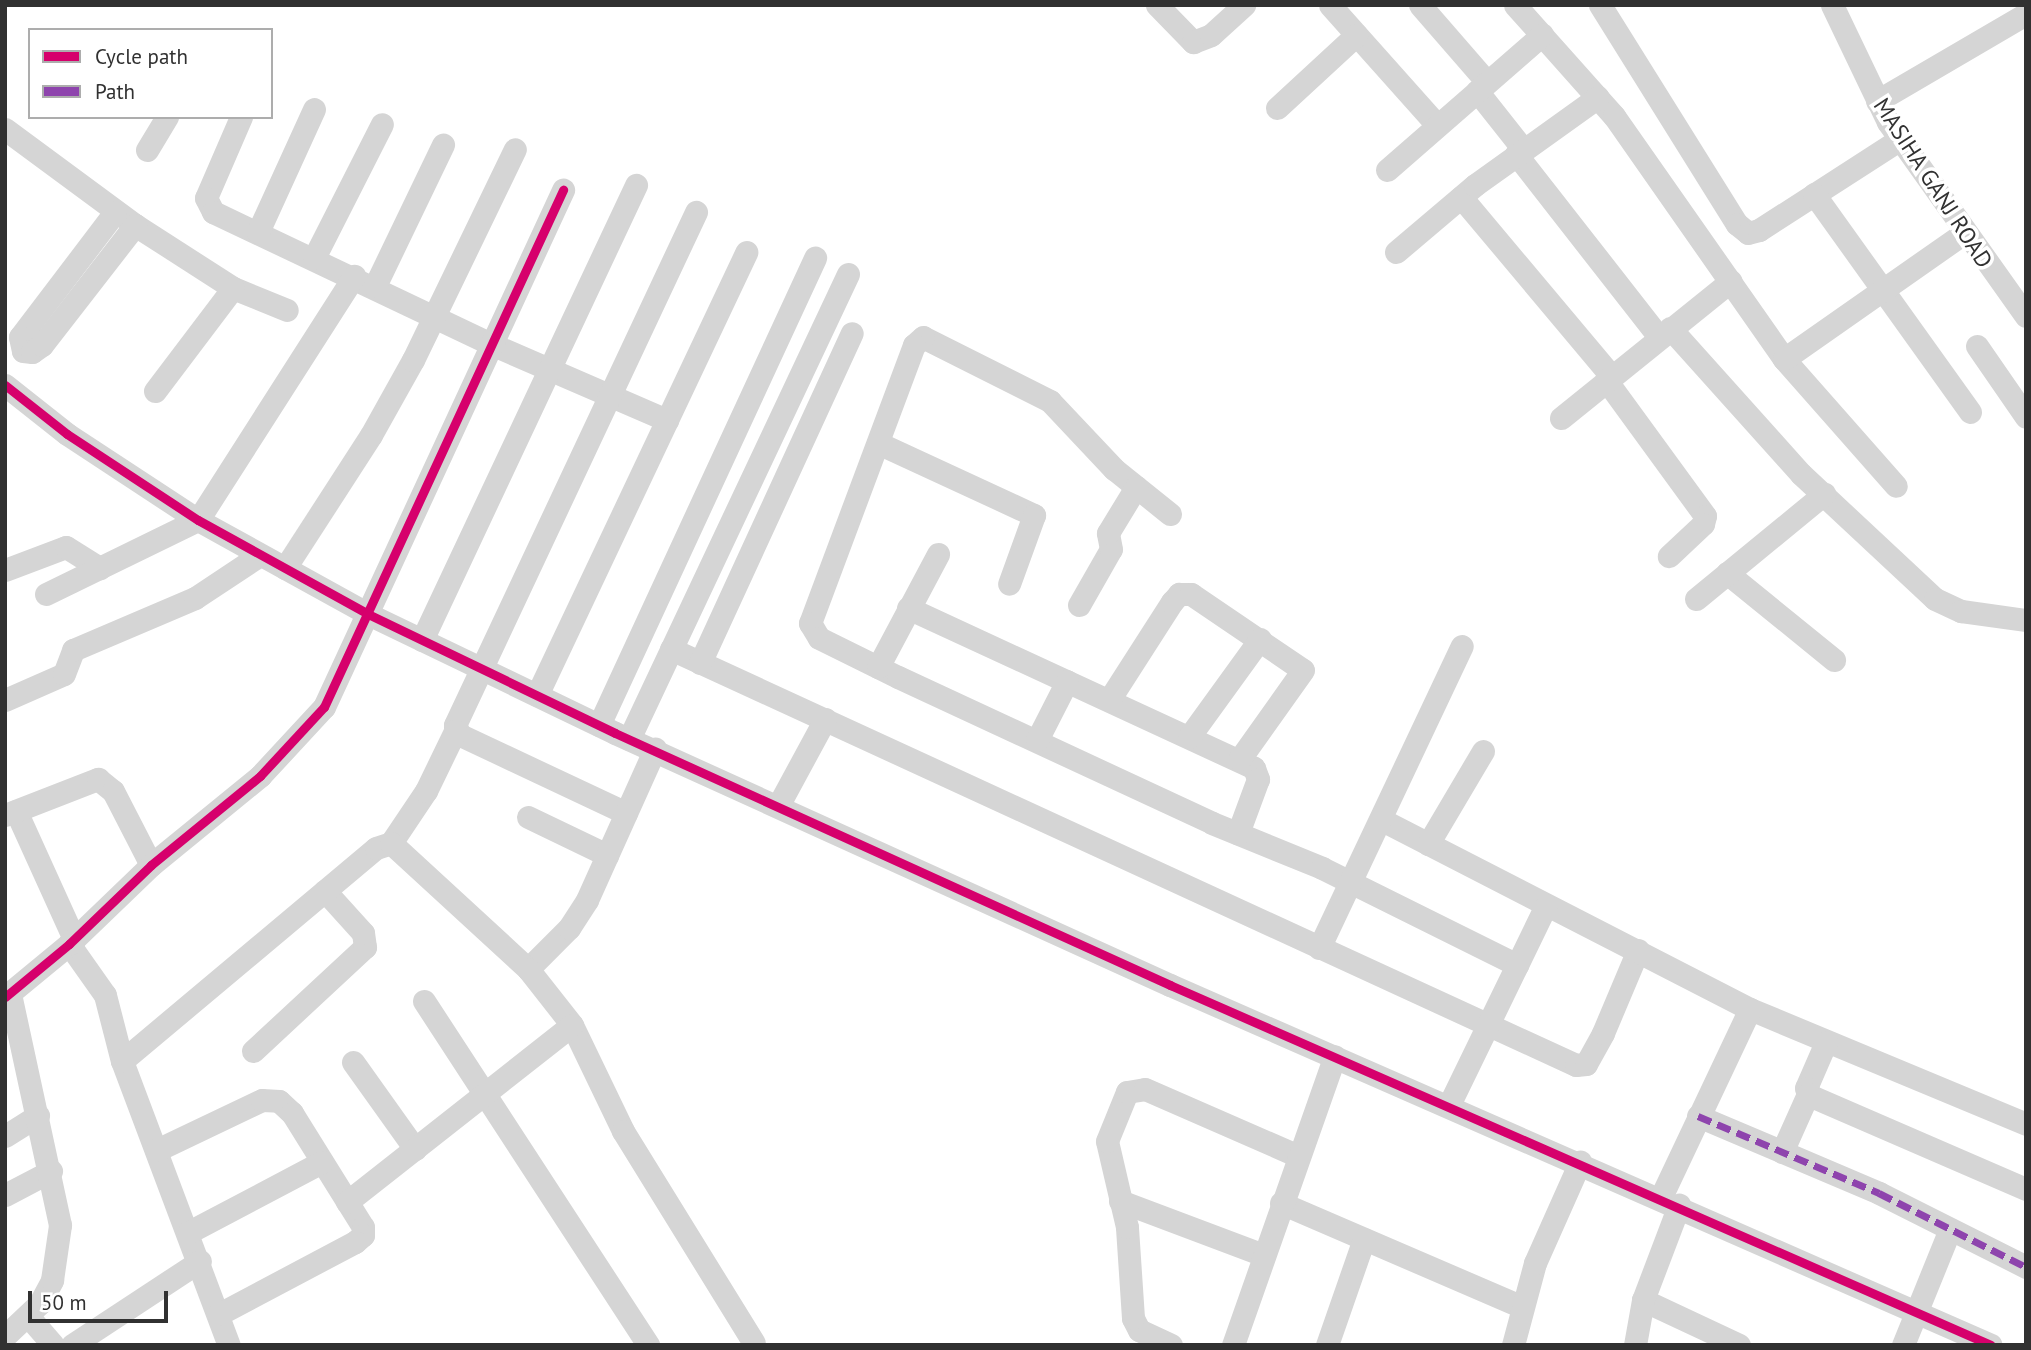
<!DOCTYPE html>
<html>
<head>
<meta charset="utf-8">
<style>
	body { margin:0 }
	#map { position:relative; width:2031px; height:1350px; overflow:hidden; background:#fff; font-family:"PT Sans",sans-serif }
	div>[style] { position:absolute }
	.minor>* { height:23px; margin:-11.5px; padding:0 11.5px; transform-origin:11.5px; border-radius:11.5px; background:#d5d5d5 }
	.quiet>* { height:7px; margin-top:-3.5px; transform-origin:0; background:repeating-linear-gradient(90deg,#8e44ad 0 14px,transparent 0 21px) }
	.cycleway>* { height:9px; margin:-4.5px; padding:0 4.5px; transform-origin:4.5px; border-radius:4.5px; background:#d6006c }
	span { translate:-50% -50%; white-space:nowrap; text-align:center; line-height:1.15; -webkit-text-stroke:7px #fff; paint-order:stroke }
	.street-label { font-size:23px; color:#313131 }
	.frame { position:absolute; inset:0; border:7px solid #313131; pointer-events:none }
	.legend { position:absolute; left:28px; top:28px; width:245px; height:91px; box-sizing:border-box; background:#fff; border:2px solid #adadad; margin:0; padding:9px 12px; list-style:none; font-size:21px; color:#313131 }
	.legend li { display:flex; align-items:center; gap:14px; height:35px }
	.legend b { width:35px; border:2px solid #adadad }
	.scale { position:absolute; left:28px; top:1291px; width:140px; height:32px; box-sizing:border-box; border:4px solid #313131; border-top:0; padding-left:9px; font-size:21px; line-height:24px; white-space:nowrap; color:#313131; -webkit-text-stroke:5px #fff; paint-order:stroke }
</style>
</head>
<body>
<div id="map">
	<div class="minor">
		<div style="left:1157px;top:5px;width:52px;rotate:45.8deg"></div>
		<div style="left:1193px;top:42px;width:19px;rotate:-21deg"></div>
		<div style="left:1211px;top:35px;width:45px;rotate:-42.3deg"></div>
		<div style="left:1330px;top:5px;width:161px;rotate:48.3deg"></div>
		<div style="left:1420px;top:5px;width:102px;rotate:49deg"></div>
		<div style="left:1515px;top:5px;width:149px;rotate:48.3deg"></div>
		<div style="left:1614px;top:116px;width:297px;rotate:55deg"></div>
		<div style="left:1784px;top:359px;width:169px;rotate:48.6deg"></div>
		<div style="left:1600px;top:5px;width:258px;rotate:58deg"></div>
		<div style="left:1737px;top:224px;width:14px;rotate:39deg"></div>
		<div style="left:1748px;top:233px;width:11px;rotate:-15deg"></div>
		<div style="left:1759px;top:230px;width:168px;rotate:-32.8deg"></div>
		<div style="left:1832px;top:5px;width:130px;rotate:64.4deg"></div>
		<div style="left:1888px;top:122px;width:238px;rotate:54.6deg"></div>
		<div style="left:1477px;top:91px;width:74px;rotate:51.6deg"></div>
		<div style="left:1877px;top:101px;width:173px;rotate:-30.3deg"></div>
		<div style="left:1277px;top:108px;width:108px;rotate:-42.7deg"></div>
		<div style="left:241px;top:117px;width:88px;rotate:113.4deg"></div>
		<div style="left:206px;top:198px;width:16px;rotate:63deg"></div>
		<div style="left:213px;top:212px;width:308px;rotate:25.4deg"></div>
		<div style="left:491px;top:344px;width:192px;rotate:23.4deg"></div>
		<div style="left:5px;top:129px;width:162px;rotate:36.4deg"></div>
		<div style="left:135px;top:225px;width:117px;rotate:32.7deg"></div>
		<div style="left:233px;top:288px;width:58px;rotate:22.2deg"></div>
		<div style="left:147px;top:150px;width:39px;rotate:-59deg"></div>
		<div style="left:1516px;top:154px;width:231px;rotate:52deg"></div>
		<div style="left:1387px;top:170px;width:206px;rotate:-41.1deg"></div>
		<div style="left:1814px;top:194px;width:268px;rotate:54.4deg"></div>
		<div style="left:1461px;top:197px;width:234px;rotate:50deg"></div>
		<div style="left:115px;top:212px;width:157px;rotate:127.2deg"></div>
		<div style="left:20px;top:337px;width:14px;rotate:78deg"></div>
		<div style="left:23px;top:351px;width:9px;rotate:6deg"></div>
		<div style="left:32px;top:352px;width:12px;rotate:-35deg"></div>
		<div style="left:42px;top:345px;width:152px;rotate:-52.2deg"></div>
		<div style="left:258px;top:232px;width:135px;rotate:-65.5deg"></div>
		<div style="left:1396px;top:252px;width:104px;rotate:-40.3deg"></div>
		<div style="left:1475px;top:185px;width:151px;rotate:-35.6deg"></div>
		<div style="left:314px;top:258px;width:150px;rotate:-63.1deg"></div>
		<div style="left:375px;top:286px;width:157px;rotate:-64.3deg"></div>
		<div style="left:1670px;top:328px;width:196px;rotate:48.1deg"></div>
		<div style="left:1801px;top:474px;width:183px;rotate:43deg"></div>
		<div style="left:1935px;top:599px;width:29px;rotate:25deg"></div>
		<div style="left:1961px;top:611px;width:66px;rotate:7.9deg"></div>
		<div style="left:1977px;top:346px;width:86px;rotate:55.4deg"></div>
		<div style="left:1784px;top:359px;width:220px;rotate:-35deg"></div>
		<div style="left:1606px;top:380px;width:168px;rotate:53.9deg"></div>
		<div style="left:1705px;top:516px;width:8px;rotate:104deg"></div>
		<div style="left:1703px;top:524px;width:47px;rotate:136.7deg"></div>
		<div style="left:5px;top:385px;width:79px;rotate:38.3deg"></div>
		<div style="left:67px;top:434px;width:157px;rotate:33.3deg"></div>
		<div style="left:198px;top:520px;width:194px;rotate:28.9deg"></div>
		<div style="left:368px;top:614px;width:274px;rotate:25.7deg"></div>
		<div style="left:615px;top:733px;width:610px;rotate:24.42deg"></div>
		<div style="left:1170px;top:985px;width:896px;rotate:23.68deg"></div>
		<div style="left:155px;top:391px;width:129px;rotate:-52.9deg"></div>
		<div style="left:1561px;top:418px;width:218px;rotate:-38.9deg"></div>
		<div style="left:878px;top:443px;width:172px;rotate:24.8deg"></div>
		<div style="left:1034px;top:515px;width:73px;rotate:109.9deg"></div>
		<div style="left:1170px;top:514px;width:72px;rotate:-141.2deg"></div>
		<div style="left:1114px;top:469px;width:93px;rotate:-133.3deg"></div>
		<div style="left:1050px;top:401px;width:142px;rotate:-153.3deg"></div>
		<div style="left:923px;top:337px;width:12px;rotate:138deg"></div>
		<div style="left:914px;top:345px;width:297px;rotate:110.5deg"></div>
		<div style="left:810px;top:623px;width:17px;rotate:59deg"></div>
		<div style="left:819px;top:638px;width:88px;rotate:26.3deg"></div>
		<div style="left:898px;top:677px;width:346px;rotate:24.9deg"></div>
		<div style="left:1212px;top:823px;width:119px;rotate:22.2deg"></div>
		<div style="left:1322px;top:868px;width:218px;rotate:26.4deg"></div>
		<div style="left:285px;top:568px;width:158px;rotate:-57.1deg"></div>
		<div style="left:371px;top:435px;width:86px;rotate:-60.8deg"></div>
		<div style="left:413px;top:360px;width:234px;rotate:-64.2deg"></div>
		<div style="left:5px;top:570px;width:65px;rotate:-20.7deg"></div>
		<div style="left:66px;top:547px;width:40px;rotate:32deg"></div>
		<div style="left:1727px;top:573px;width:138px;rotate:39.1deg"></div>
		<div style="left:46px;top:594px;width:169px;rotate:-26deg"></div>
		<div style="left:198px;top:520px;width:290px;rotate:-57.4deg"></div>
		<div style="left:1696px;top:599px;width:166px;rotate:-39.4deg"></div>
		<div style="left:1079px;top:605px;width:64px;rotate:-60.3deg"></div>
		<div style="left:1111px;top:549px;width:16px;rotate:-101deg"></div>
		<div style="left:1108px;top:533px;width:54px;rotate:-58.7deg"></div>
		<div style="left:908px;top:608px;width:381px;rotate:24.8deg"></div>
		<div style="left:1254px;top:768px;width:12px;rotate:70deg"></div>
		<div style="left:1258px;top:779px;width:58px;rotate:110.3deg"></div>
		<div style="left:422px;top:640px;width:503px;rotate:-64.81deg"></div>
		<div style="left:671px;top:649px;width:996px;rotate:24.69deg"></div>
		<div style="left:1576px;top:1065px;width:10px;rotate:-6deg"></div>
		<div style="left:1586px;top:1064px;width:35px;rotate:-61deg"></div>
		<div style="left:1603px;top:1033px;width:90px;rotate:-67.1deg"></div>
		<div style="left:700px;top:663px;width:363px;rotate:-65.3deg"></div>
		<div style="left:878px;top:667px;width:128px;rotate:-62deg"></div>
		<div style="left:537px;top:695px;width:490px;rotate:-64.7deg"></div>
		<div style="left:5px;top:700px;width:64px;rotate:-23.8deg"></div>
		<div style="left:64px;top:674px;width:26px;rotate:-69deg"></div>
		<div style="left:73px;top:650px;width:133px;rotate:-23.1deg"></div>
		<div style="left:195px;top:598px;width:78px;rotate:-33.5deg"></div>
		<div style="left:1109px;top:700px;width:117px;rotate:-57.3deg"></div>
		<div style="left:1172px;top:602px;width:11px;rotate:-49deg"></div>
		<div style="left:1179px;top:594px;width:12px"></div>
		<div style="left:1191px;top:594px;width:135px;rotate:34.2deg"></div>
		<div style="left:1303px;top:670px;width:110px;rotate:125.4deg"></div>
		<div style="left:599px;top:725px;width:515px;rotate:-65.18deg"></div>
		<div style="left:1189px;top:737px;width:121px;rotate:-54.1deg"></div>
		<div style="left:629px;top:739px;width:514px;rotate:-64.78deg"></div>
		<div style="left:1037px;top:740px;width:66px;rotate:-63deg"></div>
		<div style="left:778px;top:806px;width:99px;rotate:-61.6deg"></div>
		<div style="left:16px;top:811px;width:141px;rotate:65.6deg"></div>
		<div style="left:626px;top:813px;width:183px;rotate:-154.8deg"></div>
		<div style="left:460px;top:735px;width:11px;rotate:-117deg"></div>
		<div style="left:455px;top:725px;width:567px;rotate:-64.84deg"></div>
		<div style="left:5px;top:815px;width:100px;rotate:-21.2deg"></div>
		<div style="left:98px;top:779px;width:19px;rotate:39deg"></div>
		<div style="left:113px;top:791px;width:83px;rotate:62.8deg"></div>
		<div style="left:528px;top:817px;width:88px;rotate:25.7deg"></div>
		<div style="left:1382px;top:820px;width:414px;rotate:27.2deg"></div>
		<div style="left:1750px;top:1009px;width:299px;rotate:22.6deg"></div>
		<div style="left:391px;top:843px;width:63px;rotate:-56.1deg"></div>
		<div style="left:426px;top:791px;width:67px;rotate:-64.2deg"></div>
		<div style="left:1428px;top:844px;width:108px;rotate:-59.4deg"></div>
		<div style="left:69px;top:944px;width:62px;rotate:54.8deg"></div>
		<div style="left:105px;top:995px;width:68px;rotate:75.6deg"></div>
		<div style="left:122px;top:1061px;width:303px;rotate:69.4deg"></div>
		<div style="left:1319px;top:948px;width:334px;rotate:-64.7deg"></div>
		<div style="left:528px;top:969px;width:58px;rotate:-45deg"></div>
		<div style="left:569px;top:928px;width:33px;rotate:-57deg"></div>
		<div style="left:587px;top:900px;width:166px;rotate:-65.8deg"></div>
		<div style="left:5px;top:997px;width:83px;rotate:-39.6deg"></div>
		<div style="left:69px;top:944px;width:114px;rotate:-43.9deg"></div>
		<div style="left:151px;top:865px;width:141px;rotate:-39.2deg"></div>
		<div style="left:260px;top:776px;width:94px;rotate:-47.2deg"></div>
		<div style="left:324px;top:707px;width:570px;rotate:-65.19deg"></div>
		<div style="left:424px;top:1001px;width:411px;rotate:56.9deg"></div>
		<div style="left:1826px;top:1042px;width:50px;rotate:113.5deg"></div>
		<div style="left:1806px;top:1088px;width:9px;rotate:58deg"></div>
		<div style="left:1811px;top:1096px;width:234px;rotate:23.4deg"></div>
		<div style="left:253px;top:1051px;width:153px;rotate:-42.9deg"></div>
		<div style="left:365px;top:947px;width:14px;rotate:-98deg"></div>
		<div style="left:363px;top:933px;width:57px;rotate:-132.1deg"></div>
		<div style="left:122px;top:1061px;width:331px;rotate:-40deg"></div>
		<div style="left:376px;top:848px;width:16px;rotate:-18deg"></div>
		<div style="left:391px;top:843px;width:186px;rotate:42.6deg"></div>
		<div style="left:528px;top:969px;width:71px;rotate:51.8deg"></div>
		<div style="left:572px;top:1025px;width:118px;rotate:64.3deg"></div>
		<div style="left:623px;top:1131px;width:249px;rotate:58.3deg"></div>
		<div style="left:353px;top:1062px;width:107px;rotate:54.5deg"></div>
		<div style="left:1449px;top:1105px;width:222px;rotate:-64.1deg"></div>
		<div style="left:1698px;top:1116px;width:197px;rotate:23deg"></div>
		<div style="left:1879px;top:1193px;width:165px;rotate:26.7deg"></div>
		<div style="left:5px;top:1136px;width:39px;rotate:-32deg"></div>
		<div style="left:157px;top:1150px;width:116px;rotate:-25.5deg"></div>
		<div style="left:262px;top:1100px;width:17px;rotate:3deg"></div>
		<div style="left:279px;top:1101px;width:18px;rotate:43deg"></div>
		<div style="left:292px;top:1113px;width:134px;rotate:58.1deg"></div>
		<div style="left:363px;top:1227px;width:8px;rotate:90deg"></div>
		<div style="left:363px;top:1235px;width:11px;rotate:139deg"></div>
		<div style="left:355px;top:1242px;width:154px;rotate:152.1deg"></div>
		<div style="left:1782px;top:1152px;width:64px;rotate:-65.9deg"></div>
		<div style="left:5px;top:1195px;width:52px;rotate:-27.6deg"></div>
		<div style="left:1661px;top:1197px;width:208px;rotate:-64.7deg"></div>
		<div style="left:1120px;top:1201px;width:154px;rotate:20.6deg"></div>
		<div style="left:347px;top:1202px;width:286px;rotate:-38.2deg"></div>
		<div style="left:1281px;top:1203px;width:262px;rotate:23.3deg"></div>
		<div style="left:189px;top:1232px;width:150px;rotate:-27.8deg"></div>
		<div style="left:1643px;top:1300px;width:106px;rotate:25.1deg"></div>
		<div style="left:28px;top:1316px;width:38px;rotate:49deg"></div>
		<div style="left:5px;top:1336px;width:48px;rotate:-43.3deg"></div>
		<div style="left:40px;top:1303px;width:26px;rotate:-62deg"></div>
		<div style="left:52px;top:1280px;width:56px;rotate:-81.7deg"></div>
		<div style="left:60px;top:1225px;width:237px;rotate:-102.2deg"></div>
		<div style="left:72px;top:1345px;width:153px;rotate:-33.3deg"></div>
		<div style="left:1171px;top:1345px;width:35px;rotate:-155deg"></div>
		<div style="left:1139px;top:1330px;width:13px;rotate:-117deg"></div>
		<div style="left:1133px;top:1318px;width:91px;rotate:-93.8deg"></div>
		<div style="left:1127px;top:1227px;width:88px;rotate:-103.1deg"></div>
		<div style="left:1107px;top:1141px;width:53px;rotate:-67.8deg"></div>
		<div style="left:1127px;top:1092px;width:18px;rotate:-9deg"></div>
		<div style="left:1145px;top:1089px;width:167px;rotate:23.6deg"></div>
		<div style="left:1233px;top:1345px;width:306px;rotate:-70.6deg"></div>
		<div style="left:1327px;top:1345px;width:112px;rotate:-70.8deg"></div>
		<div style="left:1513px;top:1345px;width:85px;rotate:-75deg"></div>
		<div style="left:1535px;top:1263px;width:111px;rotate:-66deg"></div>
		<div style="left:1635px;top:1345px;width:46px;rotate:-79.9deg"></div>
		<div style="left:1643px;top:1300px;width:102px;rotate:-69.2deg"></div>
		<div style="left:1903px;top:1345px;width:125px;rotate:-67.9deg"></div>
	</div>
	<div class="quiet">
		<div style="left:1698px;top:1116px;width:197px;rotate:23deg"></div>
		<div style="left:1879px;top:1193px;width:165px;rotate:26.7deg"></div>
	</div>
	<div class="cycleway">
		<div style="left:5px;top:385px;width:79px;rotate:38.3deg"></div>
		<div style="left:67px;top:434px;width:157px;rotate:33.3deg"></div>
		<div style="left:198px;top:520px;width:194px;rotate:28.9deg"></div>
		<div style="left:368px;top:614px;width:274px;rotate:25.7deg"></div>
		<div style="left:615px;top:733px;width:610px;rotate:24.42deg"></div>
		<div style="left:1170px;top:985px;width:896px;rotate:23.68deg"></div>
		<div style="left:5px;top:997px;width:83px;rotate:-39.6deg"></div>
		<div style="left:69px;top:944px;width:114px;rotate:-43.9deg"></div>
		<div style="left:151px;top:865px;width:141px;rotate:-39.2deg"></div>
		<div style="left:260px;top:776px;width:94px;rotate:-47.2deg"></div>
		<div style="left:324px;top:707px;width:570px;rotate:-65.19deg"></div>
	</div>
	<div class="street-label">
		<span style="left:1933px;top:183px;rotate:57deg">MASIHA GANJ ROAD</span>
	</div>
	<div class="frame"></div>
	<ul class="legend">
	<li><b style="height:9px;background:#d6006c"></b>Cycle path</li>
	<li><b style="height:9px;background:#8e44ad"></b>Path</li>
	</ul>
	<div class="scale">50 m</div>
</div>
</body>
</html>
